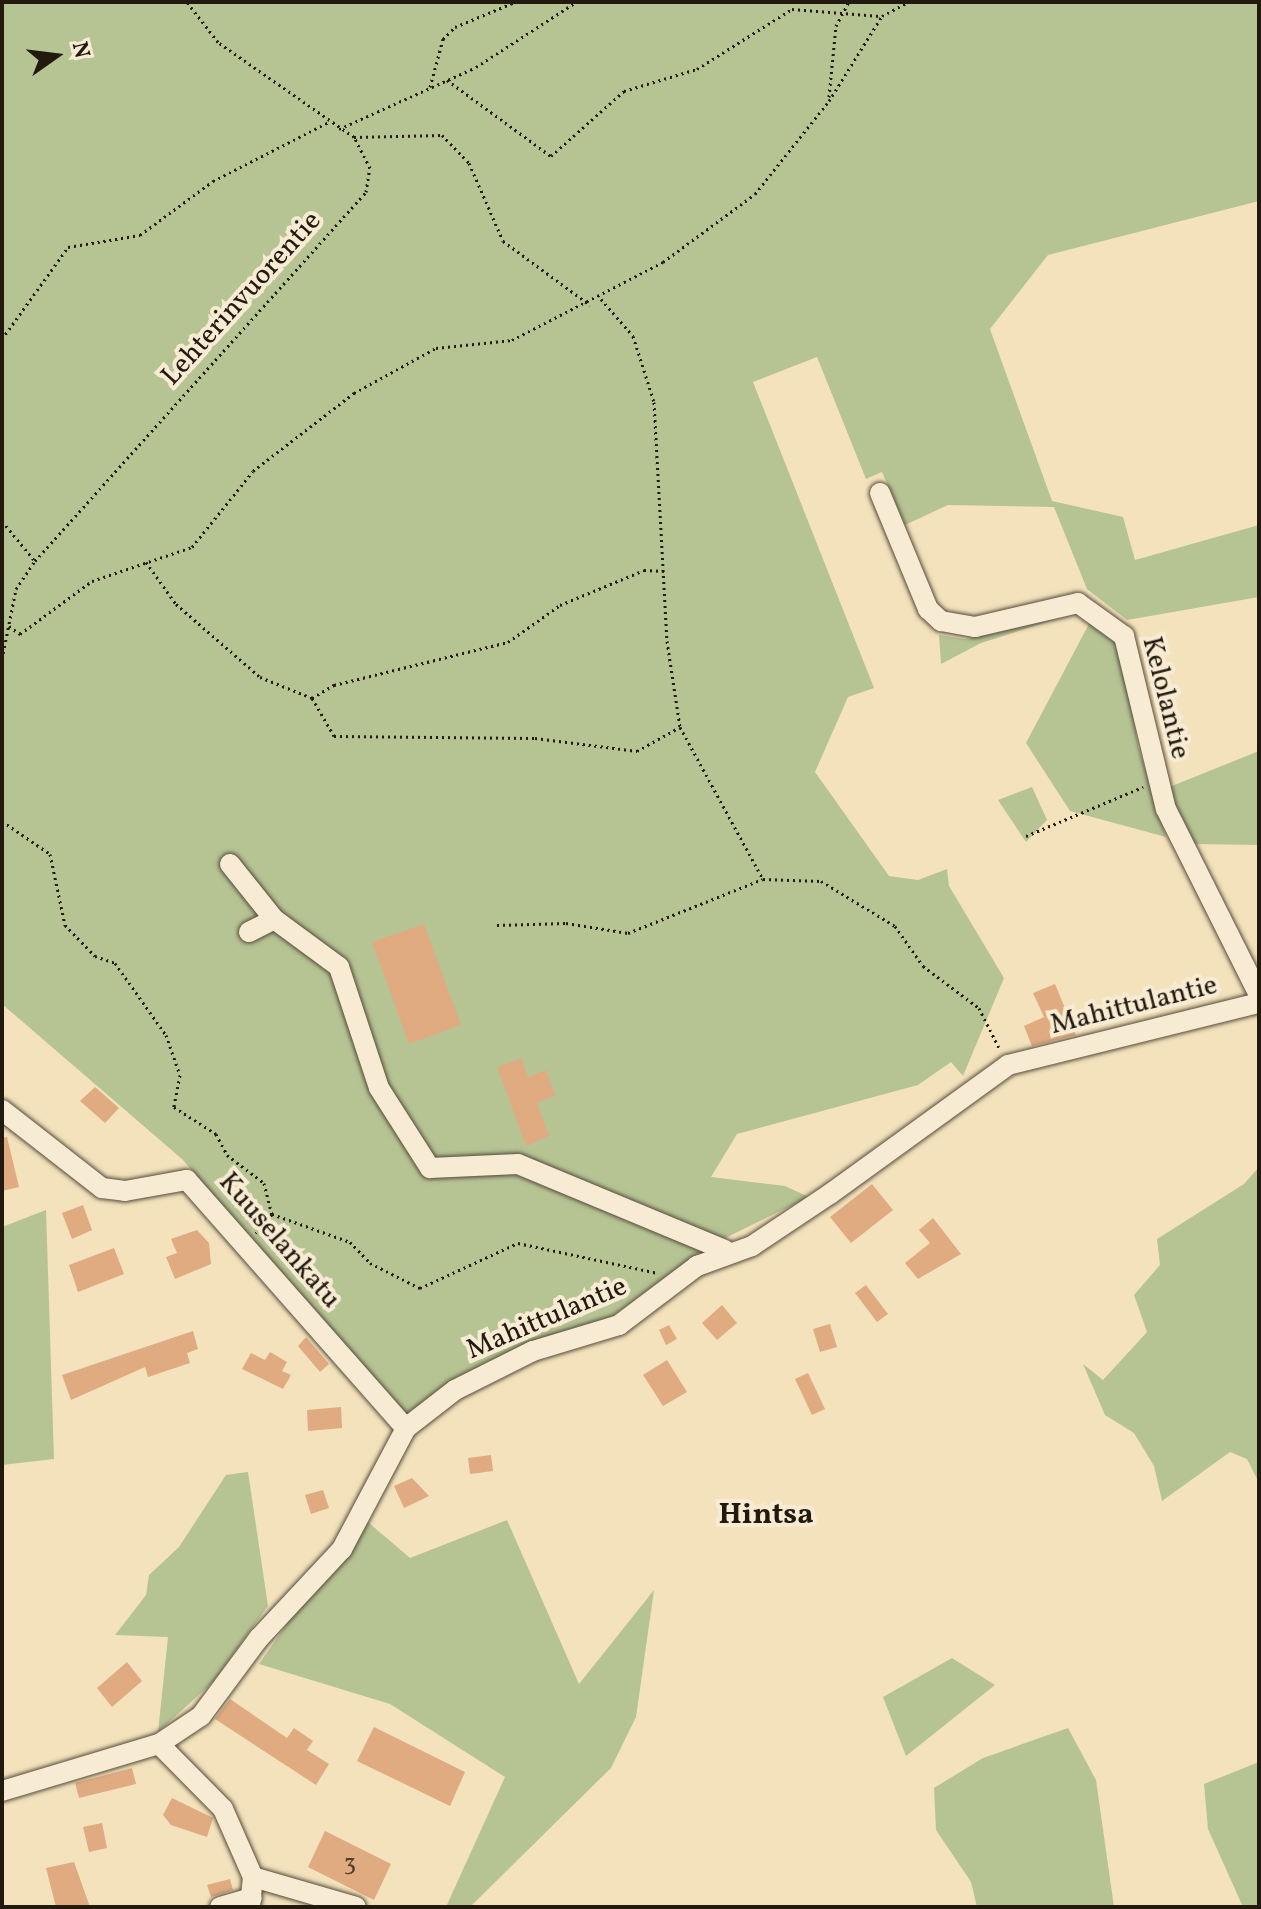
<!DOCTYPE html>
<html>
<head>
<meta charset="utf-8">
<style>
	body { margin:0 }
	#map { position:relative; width:1261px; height:1909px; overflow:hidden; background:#f3e2bc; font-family:Vollkorn,serif }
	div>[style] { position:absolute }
	.green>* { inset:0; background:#b6c494 }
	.building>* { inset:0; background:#e0ab80 }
	.path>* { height:3px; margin-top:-1.5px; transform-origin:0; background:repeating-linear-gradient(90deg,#22190f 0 2px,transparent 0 6px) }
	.roads { filter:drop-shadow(0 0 2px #564b3a) drop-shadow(0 0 2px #564b3a) }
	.minor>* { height:20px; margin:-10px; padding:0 10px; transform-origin:10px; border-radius:10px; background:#f7ecd3 }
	span { translate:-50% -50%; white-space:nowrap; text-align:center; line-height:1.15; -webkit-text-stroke:8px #f7ecd3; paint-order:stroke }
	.number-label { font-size:24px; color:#523e2b }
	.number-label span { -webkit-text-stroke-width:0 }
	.street-label { font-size:28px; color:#22190f }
	.neighbourhood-label { font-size:30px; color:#22190f; font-weight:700 }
	.frame { position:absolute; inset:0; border:4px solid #22190f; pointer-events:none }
	.north { position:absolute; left:16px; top:16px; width:80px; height:80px; -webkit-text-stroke:6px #f7ecd3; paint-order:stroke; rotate:76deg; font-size:22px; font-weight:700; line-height:32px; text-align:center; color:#22190f }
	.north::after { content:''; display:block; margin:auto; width:28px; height:36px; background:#22190f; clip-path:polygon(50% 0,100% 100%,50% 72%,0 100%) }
</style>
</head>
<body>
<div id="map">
	<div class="green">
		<div style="clip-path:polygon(2px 2px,1259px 2px,1259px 201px,1048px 255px,990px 329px,1052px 501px,1123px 517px,1135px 560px,1259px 525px,1259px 597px,1127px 620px,1087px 589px,1054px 507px,948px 505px,905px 525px,882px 472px,866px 479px,817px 357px,753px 382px,874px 688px,848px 697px,815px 772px,889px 876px,918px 880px,947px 869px,949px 886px,1004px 978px,963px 1076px,951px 1062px,918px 1085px,737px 1134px,711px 1177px,785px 1186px,809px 1197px,703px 1249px,603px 1323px,487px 1362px,439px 1390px,408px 1422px,182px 1159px,2px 1004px)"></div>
		<div style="clip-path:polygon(1069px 615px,981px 643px,941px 664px,939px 635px,966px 639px)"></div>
		<div style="clip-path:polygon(1090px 622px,1122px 649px,1138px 746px,1166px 837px,1070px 811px,1026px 743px)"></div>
		<div style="clip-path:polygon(1259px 751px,1259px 845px,1195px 844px,1167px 788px)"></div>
		<div style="clip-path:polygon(1032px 787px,1047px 820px,1026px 842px,998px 800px)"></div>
		<div style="clip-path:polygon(1259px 1167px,1259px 1483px,1247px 1459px,1230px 1452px,1162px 1501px,1154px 1466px,1134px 1433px,1105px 1415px,1083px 1364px,1103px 1380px,1147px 1332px,1134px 1295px,1160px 1265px,1157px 1239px,1244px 1184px)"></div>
		<div style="clip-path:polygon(46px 1210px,54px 1459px,2px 1465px,2px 1227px)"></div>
		<div style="clip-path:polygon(248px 1472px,268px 1606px,213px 1682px,158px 1732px,168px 1637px,115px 1635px,146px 1595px,149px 1575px,179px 1547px,226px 1475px)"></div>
		<div style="clip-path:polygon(362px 1517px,410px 1558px,507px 1520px,579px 1684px,654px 1590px,636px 1717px,611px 1768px,470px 1907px,446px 1907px,505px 1777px,390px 1704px,259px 1664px)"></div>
		<div style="clip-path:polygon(952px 1658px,995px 1685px,906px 1756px,883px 1697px)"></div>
		<div style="clip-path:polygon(1068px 1728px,1096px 1780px,1114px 1907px,977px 1907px,971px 1882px,936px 1830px,934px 1788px,983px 1758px)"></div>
		<div style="clip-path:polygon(1259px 1762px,1259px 1907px,1243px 1907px,1208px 1829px,1204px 1784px)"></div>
	</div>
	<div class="building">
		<div style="clip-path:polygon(424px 924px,461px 1025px,409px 1044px,372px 942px)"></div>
		<div style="clip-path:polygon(1055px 984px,1076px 1035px,1032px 1046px,1024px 1026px,1044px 1017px,1033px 993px)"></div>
		<div style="clip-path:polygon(521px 1058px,528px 1077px,546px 1070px,555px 1095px,537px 1103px,549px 1136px,526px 1146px,497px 1067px)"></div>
		<div style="clip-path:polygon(95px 1087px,119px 1108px,105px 1123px,80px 1101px)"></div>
		<div style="clip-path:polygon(7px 1137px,19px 1187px,2px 1191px,2px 1138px)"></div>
		<div style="clip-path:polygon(872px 1184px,893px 1210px,851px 1243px,830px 1217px)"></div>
		<div style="clip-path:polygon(83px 1205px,92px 1230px,72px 1239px,62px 1213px)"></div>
		<div style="clip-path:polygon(933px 1218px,961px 1254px,918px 1279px,905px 1263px,930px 1243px,919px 1230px)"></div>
		<div style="clip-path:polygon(197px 1230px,209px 1243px,211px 1264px,175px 1279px,166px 1257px,177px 1253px,171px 1239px)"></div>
		<div style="clip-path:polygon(114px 1248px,124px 1274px,78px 1292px,69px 1265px)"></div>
		<div style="clip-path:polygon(866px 1285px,888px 1314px,877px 1322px,855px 1293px)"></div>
		<div style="clip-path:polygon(722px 1305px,737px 1323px,717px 1340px,702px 1323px)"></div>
		<div style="clip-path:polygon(830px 1324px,837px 1347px,820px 1352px,813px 1329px)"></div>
		<div style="clip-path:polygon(669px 1325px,677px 1339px,666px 1345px,659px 1330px)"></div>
		<div style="clip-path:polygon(193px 1331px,198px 1349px,187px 1353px,190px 1363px,148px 1377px,145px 1367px,71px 1400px,62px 1375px)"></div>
		<div style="clip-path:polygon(306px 1337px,329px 1364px,320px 1372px,298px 1346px)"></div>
		<div style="clip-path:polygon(270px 1352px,287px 1362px,282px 1371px,291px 1375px,283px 1389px,242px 1369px,251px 1353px,265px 1360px)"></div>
		<div style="clip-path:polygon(667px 1360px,687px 1392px,663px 1406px,643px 1375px)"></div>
		<div style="clip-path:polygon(808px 1373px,825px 1409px,812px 1415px,795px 1379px)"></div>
		<div style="clip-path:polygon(341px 1407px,342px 1428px,308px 1431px,307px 1410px)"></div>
		<div style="clip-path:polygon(491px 1455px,493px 1471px,470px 1474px,468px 1458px)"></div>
		<div style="clip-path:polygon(412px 1478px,429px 1496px,404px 1508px,394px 1486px)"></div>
		<div style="clip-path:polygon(323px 1490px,329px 1508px,311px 1514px,305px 1495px)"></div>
		<div style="clip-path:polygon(127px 1662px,142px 1681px,112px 1707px,97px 1688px)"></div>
		<div style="clip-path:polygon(230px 1699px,287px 1738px,294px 1728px,313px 1741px,307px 1750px,329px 1764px,316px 1785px,215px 1719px)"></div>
		<div style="clip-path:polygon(374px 1727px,465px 1772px,450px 1806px,357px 1761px)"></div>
		<div style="clip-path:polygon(132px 1768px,136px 1784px,79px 1798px,75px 1783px)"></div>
		<div style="clip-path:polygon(172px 1798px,213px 1818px,207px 1837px,171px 1825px,163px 1815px)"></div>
		<div style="clip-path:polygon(102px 1823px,107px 1848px,89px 1852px,83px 1827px)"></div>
		<div style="clip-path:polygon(325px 1831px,391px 1864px,374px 1900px,308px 1867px)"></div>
		<div style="clip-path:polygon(74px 1862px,90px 1907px,56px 1907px,46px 1868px)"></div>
		<div style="clip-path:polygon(230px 1879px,233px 1890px,211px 1897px,207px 1885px)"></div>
	</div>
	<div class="path">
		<div style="left:447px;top:80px;width:129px;rotate:36.2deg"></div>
		<div style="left:551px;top:156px;width:98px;rotate:-41.7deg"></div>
		<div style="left:624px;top:91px;width:76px;rotate:-16.8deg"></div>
		<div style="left:697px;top:69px;width:112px;rotate:-32.3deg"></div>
		<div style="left:792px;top:9px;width:88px;rotate:4.5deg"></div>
		<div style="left:430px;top:87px;width:50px;rotate:-74.8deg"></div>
		<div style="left:443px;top:39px;width:17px;rotate:-45deg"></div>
		<div style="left:455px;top:27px;width:65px;rotate:-22.6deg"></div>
		<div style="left:829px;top:97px;width:71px;rotate:-84.4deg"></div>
		<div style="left:836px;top:26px;width:27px;rotate:-62deg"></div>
		<div style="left:339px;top:129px;width:150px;rotate:-24.3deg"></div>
		<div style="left:476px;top:67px;width:119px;rotate:-33deg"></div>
		<div style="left:354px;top:137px;width:88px;rotate:-1.3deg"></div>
		<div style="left:442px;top:135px;width:39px;rotate:46deg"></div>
		<div style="left:469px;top:163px;width:85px;rotate:66.4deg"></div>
		<div style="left:503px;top:241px;width:108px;rotate:36.3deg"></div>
		<div style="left:601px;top:299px;width:49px;rotate:49.1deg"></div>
		<div style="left:633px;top:336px;width:69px;rotate:72.3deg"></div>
		<div style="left:654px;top:402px;width:239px;rotate:86.9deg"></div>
		<div style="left:667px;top:641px;width:87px;rotate:81.4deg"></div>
		<div style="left:680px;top:727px;width:173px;rotate:61.4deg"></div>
		<div style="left:763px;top:879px;width:58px;rotate:2deg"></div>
		<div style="left:821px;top:881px;width:87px;rotate:31.3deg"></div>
		<div style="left:895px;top:926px;width:49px;rotate:55deg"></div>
		<div style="left:923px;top:966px;width:70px;rotate:36.9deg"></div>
		<div style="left:979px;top:1008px;width:45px;rotate:63.4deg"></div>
		<div style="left:2px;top:339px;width:113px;rotate:-54.3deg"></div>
		<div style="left:68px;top:247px;width:73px;rotate:-9.5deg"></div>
		<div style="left:140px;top:235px;width:91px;rotate:-36.5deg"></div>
		<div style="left:213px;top:181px;width:130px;rotate:-27deg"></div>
		<div style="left:2px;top:521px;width:52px;rotate:50.5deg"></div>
		<div style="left:146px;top:562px;width:52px;rotate:54.5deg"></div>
		<div style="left:176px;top:604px;width:111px;rotate:41deg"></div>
		<div style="left:260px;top:677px;width:56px;rotate:22deg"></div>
		<div style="left:312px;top:698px;width:26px;rotate:-31deg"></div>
		<div style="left:334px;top:685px;width:179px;rotate:-13.9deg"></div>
		<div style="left:508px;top:642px;width:64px;rotate:-35.4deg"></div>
		<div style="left:560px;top:605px;width:91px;rotate:-22.6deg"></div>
		<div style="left:644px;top:570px;width:20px;rotate:3deg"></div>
		<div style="left:9px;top:626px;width:14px;rotate:36deg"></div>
		<div style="left:20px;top:634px;width:89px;rotate:-36.4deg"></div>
		<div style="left:92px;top:581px;width:106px;rotate:-18.8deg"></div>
		<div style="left:192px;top:547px;width:97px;rotate:-51.2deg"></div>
		<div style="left:253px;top:471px;width:128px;rotate:-37.7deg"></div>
		<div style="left:354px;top:393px;width:94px;rotate:-28.8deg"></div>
		<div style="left:436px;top:348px;width:76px;rotate:-6deg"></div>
		<div style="left:512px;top:340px;width:170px;rotate:-27.3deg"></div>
		<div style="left:663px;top:262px;width:114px;rotate:-36.5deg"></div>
		<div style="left:755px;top:194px;width:119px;rotate:-51.5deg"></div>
		<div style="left:829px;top:101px;width:100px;rotate:-58.1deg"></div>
		<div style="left:882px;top:16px;width:30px;rotate:-28deg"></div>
		<div style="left:2px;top:659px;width:71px;rotate:-78.7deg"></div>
		<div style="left:16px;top:589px;width:34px;rotate:-56deg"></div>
		<div style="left:35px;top:561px;width:496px;rotate:-48.1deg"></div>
		<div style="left:366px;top:192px;width:24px;rotate:-81deg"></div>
		<div style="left:370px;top:168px;width:35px;rotate:-117deg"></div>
		<div style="left:354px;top:137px;width:166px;rotate:-145.1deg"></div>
		<div style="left:218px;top:42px;width:51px;rotate:-127.8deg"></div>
		<div style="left:2px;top:680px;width:80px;rotate:90deg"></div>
		<div style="left:312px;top:698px;width:44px;rotate:59.9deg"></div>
		<div style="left:334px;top:736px;width:201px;rotate:0.6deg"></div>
		<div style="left:535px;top:738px;width:103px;rotate:7.3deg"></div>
		<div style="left:637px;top:751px;width:49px;rotate:-29.2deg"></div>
		<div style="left:2px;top:821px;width:58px;rotate:34.5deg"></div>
		<div style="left:50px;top:854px;width:73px;rotate:78.1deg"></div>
		<div style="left:65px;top:925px;width:43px;rotate:45.9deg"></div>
		<div style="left:95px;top:956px;width:21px;rotate:19deg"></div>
		<div style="left:115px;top:963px;width:88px;rotate:54.7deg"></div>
		<div style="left:166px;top:1035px;width:42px;rotate:70.7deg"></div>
		<div style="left:180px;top:1075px;width:33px;rotate:101deg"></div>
		<div style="left:174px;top:1107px;width:50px;rotate:32.7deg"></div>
		<div style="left:216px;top:1134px;width:24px;rotate:62deg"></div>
		<div style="left:227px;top:1155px;width:46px;rotate:37.1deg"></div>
		<div style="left:264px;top:1183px;width:32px;rotate:76deg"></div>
		<div style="left:272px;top:1214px;width:25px;rotate:130deg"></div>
		<div style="left:1026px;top:836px;width:127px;rotate:-22.7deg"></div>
		<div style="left:497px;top:925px;width:69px;rotate:-1.7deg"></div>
		<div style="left:566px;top:923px;width:63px;rotate:9.2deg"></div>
		<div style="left:628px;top:933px;width:145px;rotate:-21.8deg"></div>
		<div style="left:272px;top:1214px;width:83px;rotate:19.7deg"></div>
		<div style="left:350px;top:1242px;width:29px;rotate:46deg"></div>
		<div style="left:370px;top:1263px;width:56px;rotate:26.6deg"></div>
		<div style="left:420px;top:1288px;width:108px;rotate:-24.7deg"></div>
		<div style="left:518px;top:1243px;width:143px;rotate:12.1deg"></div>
	</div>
	<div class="roads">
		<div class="minor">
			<div style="left:880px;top:493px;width:126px;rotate:67.5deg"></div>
			<div style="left:928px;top:609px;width:18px;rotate:43deg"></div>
			<div style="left:941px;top:621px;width:35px;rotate:10deg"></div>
			<div style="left:975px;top:627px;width:106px;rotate:-13.1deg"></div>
			<div style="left:1078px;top:603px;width:57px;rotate:35.7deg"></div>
			<div style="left:1124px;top:636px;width:178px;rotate:76.4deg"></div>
			<div style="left:1166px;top:809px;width:208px;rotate:63.4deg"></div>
			<div style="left:230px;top:864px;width:70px;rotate:51.3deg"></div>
			<div style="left:274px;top:919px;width:81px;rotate:36.4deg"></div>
			<div style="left:339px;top:967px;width:127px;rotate:71.7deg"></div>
			<div style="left:379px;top:1088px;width:95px;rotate:57.5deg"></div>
			<div style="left:430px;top:1168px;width:88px;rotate:-2.6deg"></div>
			<div style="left:518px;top:1164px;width:224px;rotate:22.6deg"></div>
			<div style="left:249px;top:932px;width:28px;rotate:-27deg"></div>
			<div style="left:2px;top:1110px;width:127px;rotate:38deg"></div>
			<div style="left:102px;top:1188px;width:23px;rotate:7deg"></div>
			<div style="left:125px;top:1191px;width:63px;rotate:-10.1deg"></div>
			<div style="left:187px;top:1180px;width:331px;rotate:48.6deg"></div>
			<div style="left:159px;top:1744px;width:91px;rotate:45.4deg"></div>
			<div style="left:223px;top:1809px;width:74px;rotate:66.2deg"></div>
			<div style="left:253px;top:1877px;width:30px;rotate:96deg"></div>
			<div style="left:2px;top:1791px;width:164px;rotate:-16.7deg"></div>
			<div style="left:159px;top:1744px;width:50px;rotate:-33.7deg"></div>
			<div style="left:201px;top:1716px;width:97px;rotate:-53.4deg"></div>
			<div style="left:259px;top:1638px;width:122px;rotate:-47deg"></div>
			<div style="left:342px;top:1549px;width:137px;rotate:-62.1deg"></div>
			<div style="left:406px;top:1428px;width:62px;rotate:-37.8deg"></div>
			<div style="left:455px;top:1390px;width:87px;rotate:-26.6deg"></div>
			<div style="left:533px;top:1351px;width:90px;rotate:-16.8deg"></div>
			<div style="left:619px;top:1325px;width:98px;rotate:-37.1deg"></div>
			<div style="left:697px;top:1266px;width:59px;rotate:-20deg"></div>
			<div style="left:752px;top:1246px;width:94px;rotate:-33.7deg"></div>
			<div style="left:830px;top:1194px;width:220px;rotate:-35.9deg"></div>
			<div style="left:1008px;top:1065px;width:259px;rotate:-13.9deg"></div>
			<div style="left:253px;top:1877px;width:107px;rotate:16.2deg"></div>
			<div style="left:220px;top:1907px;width:33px;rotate:-16deg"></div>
		</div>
	</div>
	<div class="number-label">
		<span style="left:350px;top:1865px">3</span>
	</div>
	<div class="street-label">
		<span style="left:242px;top:299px;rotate:-48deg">Lehterinvuorentie</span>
		<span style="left:1165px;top:698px;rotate:76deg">Kelolantie</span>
		<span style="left:1134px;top:1006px;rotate:-14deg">Mahittulantie</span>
		<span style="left:279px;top:1241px;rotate:49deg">Kuuselankatu</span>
		<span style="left:547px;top:1319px;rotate:-23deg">Mahittulantie</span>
	</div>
	<div class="neighbourhood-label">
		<span style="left:766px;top:1515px">Hintsa</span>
	</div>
	<div class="frame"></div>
	<div class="north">N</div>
</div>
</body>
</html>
